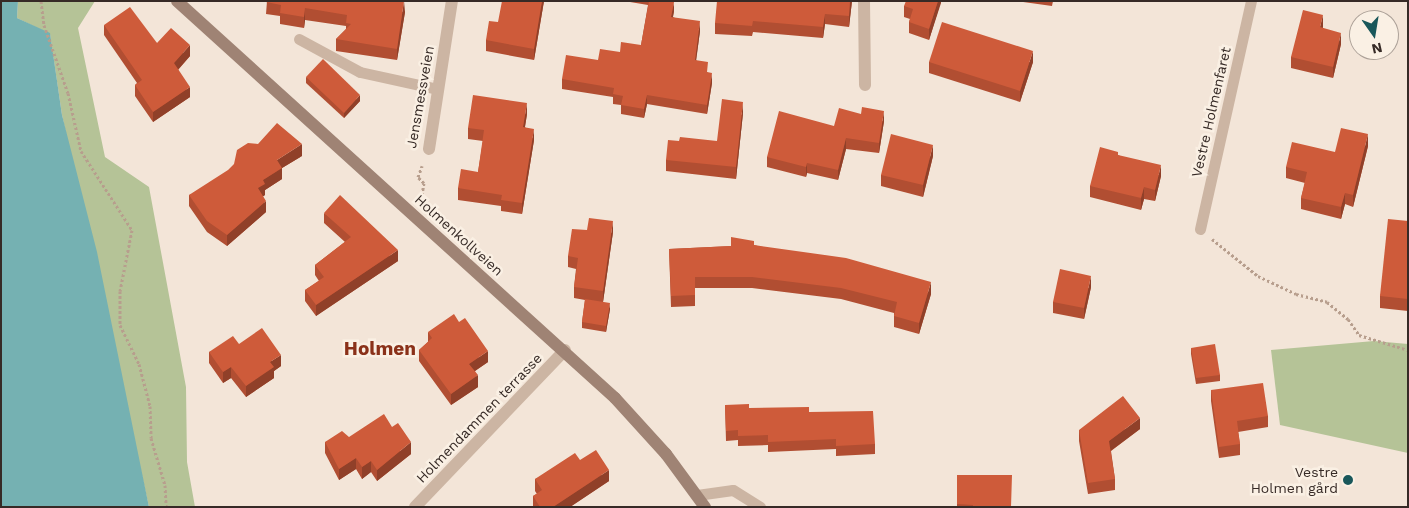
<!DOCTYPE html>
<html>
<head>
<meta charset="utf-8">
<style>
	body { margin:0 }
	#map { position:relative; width:1409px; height:508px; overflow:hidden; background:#f3e5d8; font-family:"Work Sans",sans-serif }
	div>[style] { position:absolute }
	.green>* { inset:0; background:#b5c397 }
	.water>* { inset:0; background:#75b1b2 }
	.path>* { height:3px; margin-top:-1.5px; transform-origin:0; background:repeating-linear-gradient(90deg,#b79e8d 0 2.5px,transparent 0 5px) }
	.service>* { height:11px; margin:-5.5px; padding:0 5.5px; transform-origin:5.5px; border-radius:5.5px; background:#ccb5a3 }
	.minor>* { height:12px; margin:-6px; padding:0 6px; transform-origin:6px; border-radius:6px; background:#ccb5a3 }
	.secondary>* { height:12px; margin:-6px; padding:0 6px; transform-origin:6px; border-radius:6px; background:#9f8374 }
	.wall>* { inset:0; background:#b14e32 }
	.shaded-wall>* { inset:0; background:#904029 }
	.building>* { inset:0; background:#ce5b3a }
	.dots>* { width:14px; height:14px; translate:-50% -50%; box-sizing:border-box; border:2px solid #faf0e4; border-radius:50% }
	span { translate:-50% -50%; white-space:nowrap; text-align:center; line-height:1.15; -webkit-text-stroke:5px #faf0e4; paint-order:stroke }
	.street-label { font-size:14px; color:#362a26 }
	.poi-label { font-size:14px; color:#362a26 }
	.right { translate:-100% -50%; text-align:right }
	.district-label { font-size:19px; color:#8a3119; font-weight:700 }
	.frame { position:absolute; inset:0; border:2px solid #362a26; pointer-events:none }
	.north { position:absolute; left:1349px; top:10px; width:50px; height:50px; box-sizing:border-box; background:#faf0e4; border:1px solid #aca198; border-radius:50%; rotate:167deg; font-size:14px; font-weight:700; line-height:20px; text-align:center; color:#362a26 }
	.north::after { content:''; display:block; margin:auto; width:18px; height:22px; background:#19575a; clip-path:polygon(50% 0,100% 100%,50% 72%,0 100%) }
</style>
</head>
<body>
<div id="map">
	<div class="green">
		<div style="clip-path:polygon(18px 1px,95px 1px,78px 28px,105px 157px,149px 187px,186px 387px,187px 462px,195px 507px,149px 507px,62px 115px,50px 34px,17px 18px)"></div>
		<div style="clip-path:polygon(1374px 341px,1408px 344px,1408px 453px,1280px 425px,1271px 350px)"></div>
	</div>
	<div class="water">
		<div style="clip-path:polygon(1px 1px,18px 1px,17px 18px,50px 33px,62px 115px,97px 252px,149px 507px,1px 507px)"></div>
	</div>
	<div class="path">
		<div style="left:41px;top:1px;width:24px;rotate:83deg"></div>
		<div style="left:44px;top:25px;width:72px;rotate:70.6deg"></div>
		<div style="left:68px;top:93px;width:59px;rotate:77.4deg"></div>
		<div style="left:81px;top:151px;width:94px;rotate:57.2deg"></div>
		<div style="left:132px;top:230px;width:62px;rotate:101.1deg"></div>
		<div style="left:120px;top:291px;width:34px;rotate:90deg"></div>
		<div style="left:120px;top:325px;width:43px;rotate:64deg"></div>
		<div style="left:139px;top:364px;width:43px;rotate:75.3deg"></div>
		<div style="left:150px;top:406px;width:32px;rotate:88deg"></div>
		<div style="left:151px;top:438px;width:49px;rotate:73.4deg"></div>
		<div style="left:165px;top:485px;width:22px;rotate:87deg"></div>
		<div style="left:422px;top:195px;width:12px;rotate:-81deg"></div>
		<div style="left:424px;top:183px;width:8px;rotate:-135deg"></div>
		<div style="left:418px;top:177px;width:12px;rotate:-70deg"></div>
		<div style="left:1212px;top:239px;width:59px;rotate:38.8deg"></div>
		<div style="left:1258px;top:276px;width:42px;rotate:25.3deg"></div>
		<div style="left:1296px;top:294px;width:32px;rotate:14deg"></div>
		<div style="left:1327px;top:302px;width:27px;rotate:39deg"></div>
		<div style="left:1348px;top:319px;width:19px;rotate:55deg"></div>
		<div style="left:1359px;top:335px;width:51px;rotate:17deg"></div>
	</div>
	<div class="service">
		<div style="left:299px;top:39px;width:69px;rotate:28.4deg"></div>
		<div style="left:360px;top:72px;width:79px;rotate:12.4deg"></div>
		<div style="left:1200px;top:229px;width:234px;rotate:-77.4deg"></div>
		<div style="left:697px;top:495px;width:36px;rotate:-8deg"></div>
		<div style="left:733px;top:490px;width:32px;rotate:32deg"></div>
	</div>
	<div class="minor">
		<div style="left:864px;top:1px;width:84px;rotate:89.3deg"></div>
		<div style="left:429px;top:149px;width:150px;rotate:-81.2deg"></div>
		<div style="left:415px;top:507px;width:217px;rotate:-46.3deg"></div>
	</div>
	<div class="secondary">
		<div style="left:177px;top:1px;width:591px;rotate:42.19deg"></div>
		<div style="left:615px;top:398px;width:76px;rotate:47.7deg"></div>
		<div style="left:666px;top:454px;width:66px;rotate:53.7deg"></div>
	</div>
	<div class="wall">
		<div style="clip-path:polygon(267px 1px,405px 12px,397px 60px,336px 51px,336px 39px,346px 29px,346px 26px,305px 20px,304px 28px,280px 24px,280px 16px,266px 14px)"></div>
		<div style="clip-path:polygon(544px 1px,534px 60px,486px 51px,486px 40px,498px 22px)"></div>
		<div style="clip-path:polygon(624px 1px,672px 1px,674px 11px,673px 17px,700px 31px,696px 60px,708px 73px,712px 83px,707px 114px,647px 104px,644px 118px,621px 114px,621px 105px,613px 104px,613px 97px,562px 89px,562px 79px,598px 60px,641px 45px,648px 5px)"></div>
		<div style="clip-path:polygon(852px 1px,849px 27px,825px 24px,823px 38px,753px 32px,752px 36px,715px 34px,715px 23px)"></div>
		<div style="clip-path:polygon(941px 1px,929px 40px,909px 33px,909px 22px,910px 19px,904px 17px,904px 6px)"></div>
		<div style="clip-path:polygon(1016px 1px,1053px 1px,1052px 6px)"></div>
		<div style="clip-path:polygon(104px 25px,157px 43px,190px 56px,178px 70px,190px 97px,153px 122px,135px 96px,135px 85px,137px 83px,104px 35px)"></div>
		<div style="clip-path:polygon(1323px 27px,1323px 28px,1341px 44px,1333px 78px,1291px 68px,1291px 57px)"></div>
		<div style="clip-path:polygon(929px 62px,1033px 62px,1020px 102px,929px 73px)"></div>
		<div style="clip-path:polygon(306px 77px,360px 101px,344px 118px,306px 83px)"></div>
		<div style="clip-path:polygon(743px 113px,736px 179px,666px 171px,666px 160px,679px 141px,717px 141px)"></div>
		<div style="clip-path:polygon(527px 114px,525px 127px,534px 140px,522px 214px,501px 211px,501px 206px,458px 200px,458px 188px,478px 172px,483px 141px,468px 139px,468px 128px)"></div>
		<div style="clip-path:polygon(884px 121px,879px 153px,846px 149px,838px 180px,807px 173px,806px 177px,767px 167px,767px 157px,834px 126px)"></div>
		<div style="clip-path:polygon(1368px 146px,1353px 207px,1345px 204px,1341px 219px,1301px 209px,1301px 198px,1305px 183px,1286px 178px,1286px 167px,1335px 152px)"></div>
		<div style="clip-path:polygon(1118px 155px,1161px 176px,1155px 201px,1144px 199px,1141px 210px,1090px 197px,1090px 186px)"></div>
		<div style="clip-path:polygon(302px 156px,282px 168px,282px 179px,265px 190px,265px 195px,263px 196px,266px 212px,227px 246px,207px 232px,189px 206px,189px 195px)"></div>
		<div style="clip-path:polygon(933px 156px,923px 197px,881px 186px,881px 175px)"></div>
		<div style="clip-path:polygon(324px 213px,398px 261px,316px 316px,305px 301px,305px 290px,319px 281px,315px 275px,315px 265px,345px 242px,324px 223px)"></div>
		<div style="clip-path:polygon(1408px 221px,1408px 311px,1380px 308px,1380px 296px)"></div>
		<div style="clip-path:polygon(613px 232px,603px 302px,610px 309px,606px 332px,582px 328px,582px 322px,585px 300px,574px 298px,574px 287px,576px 269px,568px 267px,568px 256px)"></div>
		<div style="clip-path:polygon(754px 245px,931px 294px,919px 334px,894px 327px,894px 313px,841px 299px,752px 288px,695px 288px,695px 306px,671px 307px,669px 249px)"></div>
		<div style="clip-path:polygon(1091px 287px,1084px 319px,1053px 313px,1053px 302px)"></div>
		<div style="clip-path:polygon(428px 332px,488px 362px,475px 371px,478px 387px,451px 405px,419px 361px,419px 350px,428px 342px)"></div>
		<div style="clip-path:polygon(239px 344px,281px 366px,274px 371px,274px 378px,246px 397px,231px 378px,223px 383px,209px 363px,209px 352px)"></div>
		<div style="clip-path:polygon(1191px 348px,1220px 375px,1220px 381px,1196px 384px,1191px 354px)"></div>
		<div style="clip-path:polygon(1211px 390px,1268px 416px,1268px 427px,1238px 432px,1240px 444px,1240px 455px,1219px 458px,1211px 401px)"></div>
		<div style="clip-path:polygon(725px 405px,749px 408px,809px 412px,875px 444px,875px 454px,836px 456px,836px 449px,768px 452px,768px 445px,738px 446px,738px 440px,726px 441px)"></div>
		<div style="clip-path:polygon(1140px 429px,1111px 451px,1115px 479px,1115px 490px,1088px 494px,1079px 441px,1079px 430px)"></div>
		<div style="clip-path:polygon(349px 437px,411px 454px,377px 481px,371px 472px,362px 479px,356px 469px,339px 480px,325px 453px,325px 442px)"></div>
		<div style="clip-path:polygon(580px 460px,609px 481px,570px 507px,533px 507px,533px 496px,537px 494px,535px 491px,535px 479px)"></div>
		<div style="clip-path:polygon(957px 475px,1011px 507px,957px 507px)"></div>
	</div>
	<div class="shaded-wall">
		<div style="clip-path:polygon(404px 1px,405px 12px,397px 60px,397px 49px)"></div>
		<div style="clip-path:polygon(542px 1px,544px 1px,534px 60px,534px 49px)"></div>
		<div style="clip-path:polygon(850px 1px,852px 1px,849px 27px,849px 16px)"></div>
		<div style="clip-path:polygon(938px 1px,941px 1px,941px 3px,929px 40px,929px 29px)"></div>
		<div style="clip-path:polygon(674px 2px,674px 11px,671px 26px,671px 17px)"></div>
		<div style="clip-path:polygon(305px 8px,305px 20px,304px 28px,304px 17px)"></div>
		<div style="clip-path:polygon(825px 14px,825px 24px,823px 38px,823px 27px)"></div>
		<div style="clip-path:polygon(1323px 15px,1323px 27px,1320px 39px,1320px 27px)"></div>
		<div style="clip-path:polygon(700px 21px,700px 31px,695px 69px,695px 60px)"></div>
		<div style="clip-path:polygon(1341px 33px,1341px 44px,1333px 78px,1333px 67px)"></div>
		<div style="clip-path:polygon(190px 45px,190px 56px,174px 74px,174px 63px)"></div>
		<div style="clip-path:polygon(1033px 51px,1033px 62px,1020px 102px,1020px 91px)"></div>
		<div style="clip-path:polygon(712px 73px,712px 83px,707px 114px,707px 105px)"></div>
		<div style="clip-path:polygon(190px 87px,190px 97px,153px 122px,153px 112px)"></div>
		<div style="clip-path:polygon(360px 95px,360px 101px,344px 118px,344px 113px)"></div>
		<div style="clip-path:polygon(647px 95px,647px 104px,644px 118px,644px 109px)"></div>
		<div style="clip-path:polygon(743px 102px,743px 113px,736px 179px,736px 167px)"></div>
		<div style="clip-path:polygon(527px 103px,527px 114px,523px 138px,523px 127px)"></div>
		<div style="clip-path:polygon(884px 111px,884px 121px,879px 153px,879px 143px)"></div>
		<div style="clip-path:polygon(534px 129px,534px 140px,522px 214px,522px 203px)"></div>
		<div style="clip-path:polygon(1368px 134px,1368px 146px,1353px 207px,1353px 195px)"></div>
		<div style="clip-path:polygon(846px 138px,846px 149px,838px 180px,838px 170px)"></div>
		<div style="clip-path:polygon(302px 144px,302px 156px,277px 171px,277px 160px)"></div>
		<div style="clip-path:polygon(933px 145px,933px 156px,923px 197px,923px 185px)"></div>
		<div style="clip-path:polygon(807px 163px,807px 173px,806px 177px,806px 167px)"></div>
		<div style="clip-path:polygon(1161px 165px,1161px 176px,1155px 201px,1155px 190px)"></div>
		<div style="clip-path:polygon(282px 168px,282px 179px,265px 190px,265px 195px,258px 200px,258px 188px,263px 180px)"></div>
		<div style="clip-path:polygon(1144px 187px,1144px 199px,1141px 210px,1141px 198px)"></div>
		<div style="clip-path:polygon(1345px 193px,1345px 204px,1341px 219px,1341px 207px)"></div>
		<div style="clip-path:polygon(266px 201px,266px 212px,227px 246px,227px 235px)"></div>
		<div style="clip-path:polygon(613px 221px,613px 232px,603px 302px,603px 291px)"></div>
		<div style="clip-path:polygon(398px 250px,398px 261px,316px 316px,316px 305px)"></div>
		<div style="clip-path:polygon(1091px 276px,1091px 287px,1084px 319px,1084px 308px)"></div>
		<div style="clip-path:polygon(931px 282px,931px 294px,919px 334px,919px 323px)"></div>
		<div style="clip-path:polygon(610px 303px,610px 309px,606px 332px,606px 326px)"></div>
		<div style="clip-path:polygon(488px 351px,488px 362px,469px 375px,469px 364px)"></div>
		<div style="clip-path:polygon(281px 355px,281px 366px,274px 371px,274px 378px,246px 397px,246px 386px,270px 362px)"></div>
		<div style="clip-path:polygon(231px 367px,231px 378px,223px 383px,223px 372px)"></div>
		<div style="clip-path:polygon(478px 375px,478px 387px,451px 405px,451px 394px)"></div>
		<div style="clip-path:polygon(1140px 418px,1140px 429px,1109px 452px,1109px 441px)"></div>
		<div style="clip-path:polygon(411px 442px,411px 454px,377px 481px,377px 470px)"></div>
		<div style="clip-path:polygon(356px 458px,356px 469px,339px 480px,339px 469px)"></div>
		<div style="clip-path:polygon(371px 461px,371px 472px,362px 479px,362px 467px)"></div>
		<div style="clip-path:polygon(609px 470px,609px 481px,570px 507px,553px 507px)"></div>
	</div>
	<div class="building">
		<div style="clip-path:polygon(267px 1px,404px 1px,397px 49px,336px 39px,351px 24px,346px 23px,347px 15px,305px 8px,304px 17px,280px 13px,281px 5px,266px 2px)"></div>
		<div style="clip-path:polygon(502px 1px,542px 1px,534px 49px,486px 40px,489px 21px,498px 22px)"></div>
		<div style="clip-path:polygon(649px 1px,674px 2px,671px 17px,700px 21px,695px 60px,708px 62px,707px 72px,712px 73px,707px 105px,647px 95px,644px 109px,621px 105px,623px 96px,613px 94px,614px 88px,562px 79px,566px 55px,598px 60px,600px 49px,620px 52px,621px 42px,641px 45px)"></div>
		<div style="clip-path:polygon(717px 1px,850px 1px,849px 16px,825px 14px,823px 27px,753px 21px,752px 26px,715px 23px)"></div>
		<div style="clip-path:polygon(906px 1px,938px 1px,929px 29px,909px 22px,913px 9px,904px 6px)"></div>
		<div style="clip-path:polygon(130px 7px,157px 43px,171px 28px,190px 45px,174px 63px,190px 87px,153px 112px,135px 85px,142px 80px,104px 25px)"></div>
		<div style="clip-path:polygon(1303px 10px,1323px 15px,1320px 27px,1341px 33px,1333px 67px,1291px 57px)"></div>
		<div style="clip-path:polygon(942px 22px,1033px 51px,1020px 91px,929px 62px)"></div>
		<div style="clip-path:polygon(323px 59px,360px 95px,344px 113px,306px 77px)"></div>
		<div style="clip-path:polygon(473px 95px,527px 103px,523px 127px,534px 129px,522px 203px,501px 200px,502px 195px,458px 188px,461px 169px,478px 172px,484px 130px,468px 128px)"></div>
		<div style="clip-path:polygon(722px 99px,743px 102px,736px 167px,666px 160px,668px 140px,679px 141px,680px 137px,717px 141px)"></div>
		<div style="clip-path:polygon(862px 107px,884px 111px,879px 143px,846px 138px,838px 170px,807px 163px,806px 167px,767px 157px,779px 111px,834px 126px,839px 108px,861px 114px)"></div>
		<div style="clip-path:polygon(277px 123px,302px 144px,277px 160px,282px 168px,263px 180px,265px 184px,258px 188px,266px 201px,227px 235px,207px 221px,189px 195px,228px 170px,234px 164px,237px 150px,248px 143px,258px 144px)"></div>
		<div style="clip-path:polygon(1341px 128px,1368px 134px,1353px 195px,1345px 193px,1341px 207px,1301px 198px,1307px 172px,1286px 167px,1292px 142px,1335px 152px)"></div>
		<div style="clip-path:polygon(891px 134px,933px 145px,923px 185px,881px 175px)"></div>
		<div style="clip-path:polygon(1100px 147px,1118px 152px,1118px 155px,1161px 165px,1155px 190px,1144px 187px,1141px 198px,1090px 186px)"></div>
		<div style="clip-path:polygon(340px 195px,398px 250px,316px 305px,305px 290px,324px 277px,315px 265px,351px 237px,324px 213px)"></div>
		<div style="clip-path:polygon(589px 218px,613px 221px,603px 291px,574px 287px,578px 258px,568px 256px,572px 229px,587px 230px)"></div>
		<div style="clip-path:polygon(1388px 219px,1408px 221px,1408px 299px,1380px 296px)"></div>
		<div style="clip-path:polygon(731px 237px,754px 241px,754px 245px,846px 258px,931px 282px,919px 323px,894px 316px,897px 302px,841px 288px,752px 277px,695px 277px,695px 295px,671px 296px,669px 249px,731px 246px)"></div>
		<div style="clip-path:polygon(1060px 269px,1091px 276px,1084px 308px,1053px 302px)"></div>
		<div style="clip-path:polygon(585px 299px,610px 303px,606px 326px,582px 322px)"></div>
		<div style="clip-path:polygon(454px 314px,459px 322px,465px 318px,488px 351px,469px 364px,478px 375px,451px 394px,419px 350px,432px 338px,428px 332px)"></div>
		<div style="clip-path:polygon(262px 328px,281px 355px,270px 362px,274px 367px,246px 386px,231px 367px,223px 372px,209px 352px,233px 336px,239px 344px)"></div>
		<div style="clip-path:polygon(1215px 344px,1220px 375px,1196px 378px,1191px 348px)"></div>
		<div style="clip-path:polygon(1263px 383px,1268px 416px,1237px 421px,1240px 444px,1219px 447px,1211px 390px)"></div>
		<div style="clip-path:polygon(1123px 396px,1140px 418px,1109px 441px,1115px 479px,1088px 483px,1079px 430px)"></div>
		<div style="clip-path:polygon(749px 404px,749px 408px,809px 407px,809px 412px,873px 411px,875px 444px,836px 446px,836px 439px,768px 442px,768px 435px,738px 436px,738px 430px,726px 431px,725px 405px)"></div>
		<div style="clip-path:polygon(384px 414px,392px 427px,398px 423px,411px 442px,377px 470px,371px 461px,362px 467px,356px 458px,339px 469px,325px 442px,342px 431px,349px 437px)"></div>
		<div style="clip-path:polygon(596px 450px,609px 470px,553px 507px,540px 507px,533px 496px,542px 490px,535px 479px,575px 453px,580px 460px)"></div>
		<div style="clip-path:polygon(957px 475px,1012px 475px,1011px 507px,973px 507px,973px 505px,957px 504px)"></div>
	</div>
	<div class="dots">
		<div style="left:1348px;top:480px;background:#19575a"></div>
	</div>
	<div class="street-label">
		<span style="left:420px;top:97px;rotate:-80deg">Jensmessveien</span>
		<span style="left:1211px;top:112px;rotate:-77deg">Vestre Holmenfaret</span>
		<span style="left:459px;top:235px;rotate:42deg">Holmenkollveien</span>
		<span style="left:479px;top:418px;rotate:-46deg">Holmendammen terrasse</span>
	</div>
	<div class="poi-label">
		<span class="right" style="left:1338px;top:480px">Vestre<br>Holmen gård</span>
	</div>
	<div class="district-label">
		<span style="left:380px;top:349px">Holmen</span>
	</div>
	<div class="frame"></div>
	<div class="north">N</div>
</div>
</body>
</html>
